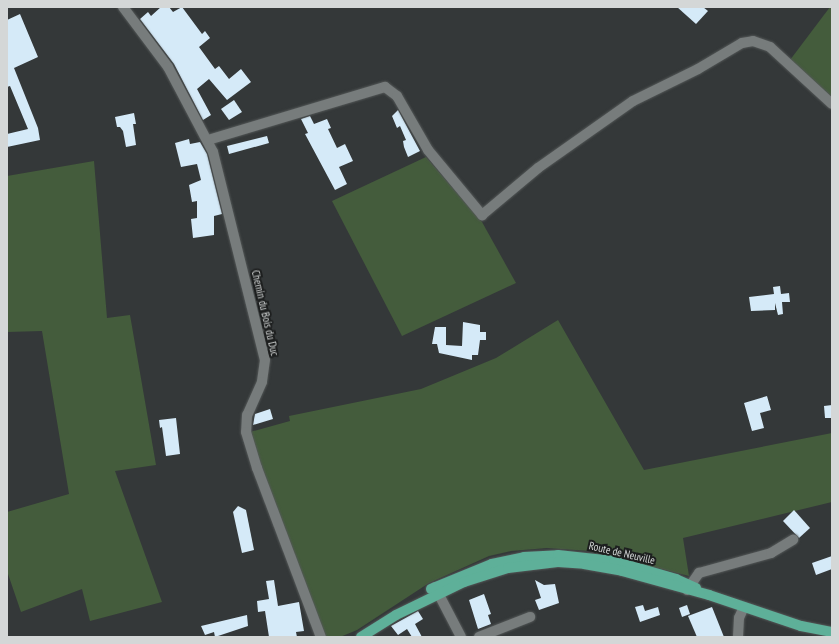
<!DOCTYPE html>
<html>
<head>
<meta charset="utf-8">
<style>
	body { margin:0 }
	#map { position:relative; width:839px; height:644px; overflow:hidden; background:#343839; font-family:"PT Sans Narrow",sans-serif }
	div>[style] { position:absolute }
	.green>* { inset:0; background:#445c3c }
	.building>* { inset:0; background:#d5eaf8 }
	.roads { filter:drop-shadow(0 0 1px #535757) drop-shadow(0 0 1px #535757) }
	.minor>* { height:10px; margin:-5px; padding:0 5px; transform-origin:5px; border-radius:5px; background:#777c7c }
	.major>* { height:10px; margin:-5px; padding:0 5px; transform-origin:5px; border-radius:5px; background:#5eb099 }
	span { translate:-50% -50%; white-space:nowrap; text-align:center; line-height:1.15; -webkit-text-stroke:4px #1d1f1f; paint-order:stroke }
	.street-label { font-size:11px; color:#d4d7d7 }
	.frame { position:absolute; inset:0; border:8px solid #d4d7d7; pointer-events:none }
</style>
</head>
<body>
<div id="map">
	<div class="green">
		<div style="clip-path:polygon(830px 7px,832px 7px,832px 97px,790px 60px)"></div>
		<div style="clip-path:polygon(426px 157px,482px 222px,516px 283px,402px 336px,332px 201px)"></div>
		<div style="clip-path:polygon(94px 161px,107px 318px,130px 315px,156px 465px,115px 471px,162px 602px,90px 621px,82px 589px,21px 612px,7px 571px,7px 512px,69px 494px,42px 331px,7px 332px,7px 176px)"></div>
		<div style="clip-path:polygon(558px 320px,644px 470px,832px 433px,832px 502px,683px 538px,689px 576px,590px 551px,547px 548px,511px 551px,489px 556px,429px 583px,357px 630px,340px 637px,321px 637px,250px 432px,290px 421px,289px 416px,421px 389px,496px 358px)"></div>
	</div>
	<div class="building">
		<div style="clip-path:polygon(161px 7px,169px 7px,173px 12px,182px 7px,202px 34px,205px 31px,210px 38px,199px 47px,215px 69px,219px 66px,229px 79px,241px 69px,251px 82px,227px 100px,209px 79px,197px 89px,211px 115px,203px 120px,174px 64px,140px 19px,148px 12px,151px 16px)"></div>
		<div style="clip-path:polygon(677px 7px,703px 7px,708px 11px,696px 24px)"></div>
		<div style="clip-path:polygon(20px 14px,38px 57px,14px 68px,38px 128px,40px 140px,7px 147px,7px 134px,28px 129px,10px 86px,7px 87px,7px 20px)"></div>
		<div style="clip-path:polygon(234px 100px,242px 112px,229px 120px,221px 109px)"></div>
		<div style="clip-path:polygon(398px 110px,420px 151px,408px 157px,404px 147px,403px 141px,406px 140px,400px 126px,397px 128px,392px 116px)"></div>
		<div style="clip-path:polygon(134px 113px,136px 124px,133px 124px,136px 145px,126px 147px,123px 131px,120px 127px,117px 127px,115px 117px)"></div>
		<div style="clip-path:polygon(310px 116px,314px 124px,327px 119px,331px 128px,328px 129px,337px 148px,345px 144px,353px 161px,339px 167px,347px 184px,335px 190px,305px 134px,308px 133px,301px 119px)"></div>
		<div style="clip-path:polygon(267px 136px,269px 143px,229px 154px,227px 146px)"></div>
		<div style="clip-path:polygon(189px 139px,190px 144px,200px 142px,207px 154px,222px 214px,214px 216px,214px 235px,193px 238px,191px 219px,197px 218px,197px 201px,192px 202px,189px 185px,201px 180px,197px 164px,181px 167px,175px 143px)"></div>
		<div style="clip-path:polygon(780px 286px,781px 294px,789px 293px,790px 302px,782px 302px,783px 314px,778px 315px,775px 303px,775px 310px,751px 311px,749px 297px,774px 294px,773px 287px)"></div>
		<div style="clip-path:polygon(463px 322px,480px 325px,480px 332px,486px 332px,486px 340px,480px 340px,478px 355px,472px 355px,472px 360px,439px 353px,437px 344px,432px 344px,435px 327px,446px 327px,446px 345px,462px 346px)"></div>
		<div style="clip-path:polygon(767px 396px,771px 410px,760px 413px,764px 428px,752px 431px,744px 403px)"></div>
		<div style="clip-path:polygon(832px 405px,832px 418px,825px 418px,824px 406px)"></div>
		<div style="clip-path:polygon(270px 409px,273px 419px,253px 425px,255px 414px)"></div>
		<div style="clip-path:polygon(176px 418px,180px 454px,166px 456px,162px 427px,160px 428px,159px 420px)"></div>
		<div style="clip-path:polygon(238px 506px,246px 510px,254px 550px,242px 553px,233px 512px)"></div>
		<div style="clip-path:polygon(794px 510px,810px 528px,799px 538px,783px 521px)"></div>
		<div style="clip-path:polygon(832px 556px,832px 569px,816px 575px,812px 563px)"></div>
		<div style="clip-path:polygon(274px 580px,278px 606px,299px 602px,304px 631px,296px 632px,297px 637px,269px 637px,265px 611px,258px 612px,257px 601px,269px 599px,266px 581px)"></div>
		<div style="clip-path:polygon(535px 580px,544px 585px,555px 584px,559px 603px,539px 610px,535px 600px,541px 598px)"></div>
		<div style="clip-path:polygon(484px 594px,491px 614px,488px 615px,491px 624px,478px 629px,469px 600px)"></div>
		<div style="clip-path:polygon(643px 605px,645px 611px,658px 607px,660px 615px,640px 622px,635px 607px)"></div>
		<div style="clip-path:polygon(687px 605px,690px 614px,682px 617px,679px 608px)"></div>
		<div style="clip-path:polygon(712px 607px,724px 637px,697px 637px,688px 616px)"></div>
		<div style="clip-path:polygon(418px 611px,423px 619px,415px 624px,422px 637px,412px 637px,407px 629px,398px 635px,391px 626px)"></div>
		<div style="clip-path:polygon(247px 615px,248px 626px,215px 637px,214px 632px,205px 635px,201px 626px)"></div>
	</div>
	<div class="roads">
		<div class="minor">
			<div style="left:123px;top:7px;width:75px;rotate:53.1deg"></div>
			<div style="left:168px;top:67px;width:96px;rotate:62.1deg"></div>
			<div style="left:213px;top:152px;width:214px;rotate:76deg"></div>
			<div style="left:265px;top:360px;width:22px;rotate:98deg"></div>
			<div style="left:262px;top:382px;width:36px;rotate:114deg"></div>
			<div style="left:247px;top:415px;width:17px;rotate:93deg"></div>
			<div style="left:246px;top:432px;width:38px;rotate:73deg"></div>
			<div style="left:257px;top:468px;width:181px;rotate:69.3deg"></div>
			<div style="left:208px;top:140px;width:185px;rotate:-16.7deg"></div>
			<div style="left:385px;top:87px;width:15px;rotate:37deg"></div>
			<div style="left:397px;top:96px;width:62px;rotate:60.1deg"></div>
			<div style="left:428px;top:150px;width:85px;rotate:50.3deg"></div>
			<div style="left:482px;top:215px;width:73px;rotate:-40deg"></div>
			<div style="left:538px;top:168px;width:116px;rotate:-35.2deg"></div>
			<div style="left:633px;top:101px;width:72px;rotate:-26.2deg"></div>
			<div style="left:698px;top:69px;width:51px;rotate:-30.6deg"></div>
			<div style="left:742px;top:43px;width:11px;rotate:-10deg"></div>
			<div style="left:753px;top:41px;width:18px;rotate:19deg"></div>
			<div style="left:770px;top:47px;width:84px;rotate:42.6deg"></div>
			<div style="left:435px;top:587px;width:56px;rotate:62.5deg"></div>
			<div style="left:687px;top:590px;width:21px;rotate:-55deg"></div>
			<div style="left:699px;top:573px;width:75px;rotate:-15.5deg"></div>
			<div style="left:771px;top:553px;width:26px;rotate:-31deg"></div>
			<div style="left:479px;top:637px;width:55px;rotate:-21.4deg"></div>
			<div style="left:738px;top:637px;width:19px;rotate:-87deg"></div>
			<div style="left:739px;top:618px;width:12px;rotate:-66deg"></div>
		</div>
		<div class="major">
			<div style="left:431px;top:589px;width:66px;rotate:-22.3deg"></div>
			<div style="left:492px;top:564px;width:33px;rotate:-12deg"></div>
			<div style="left:524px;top:557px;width:34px;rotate:-3deg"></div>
			<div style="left:558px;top:555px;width:56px;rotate:6.1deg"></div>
			<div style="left:614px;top:561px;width:65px;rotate:16.2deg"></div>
			<div style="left:676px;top:579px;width:22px;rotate:24deg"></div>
			<div style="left:361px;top:637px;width:41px;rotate:-32.2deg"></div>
			<div style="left:396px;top:615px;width:76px;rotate:-25.9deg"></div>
			<div style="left:464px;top:582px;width:46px;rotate:-17.7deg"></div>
			<div style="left:508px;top:568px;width:50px;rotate:-6.8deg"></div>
			<div style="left:558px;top:562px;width:26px;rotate:4deg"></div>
			<div style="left:584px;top:564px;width:39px;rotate:10deg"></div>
			<div style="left:622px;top:571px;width:90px;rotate:15.4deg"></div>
			<div style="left:709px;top:595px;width:97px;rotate:18.6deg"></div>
			<div style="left:801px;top:626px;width:32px;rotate:11deg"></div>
		</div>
	</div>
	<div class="street-label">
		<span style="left:265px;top:313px;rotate:77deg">Chemin du Bois du Duc</span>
		<span style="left:622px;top:553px;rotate:13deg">Route de Neuville</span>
	</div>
	<div class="frame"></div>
</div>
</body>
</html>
